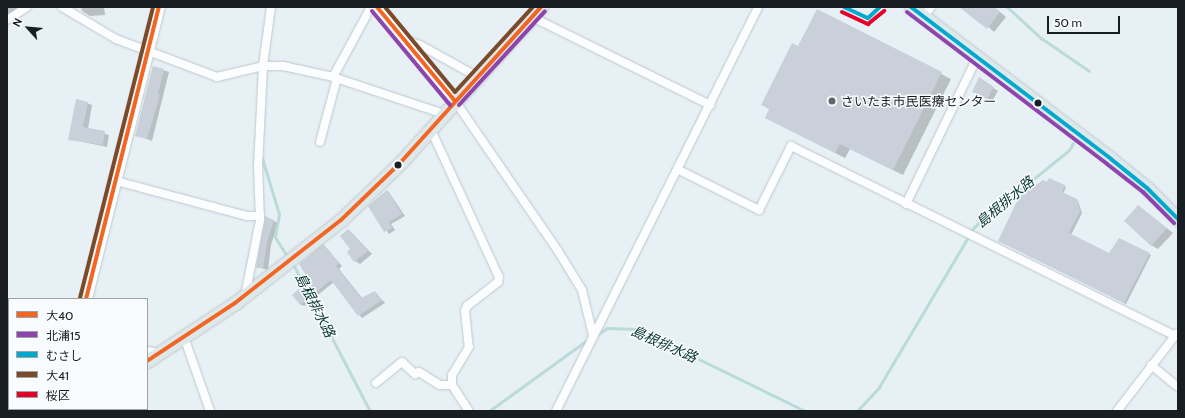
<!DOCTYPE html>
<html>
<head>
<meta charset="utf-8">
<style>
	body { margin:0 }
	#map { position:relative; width:1185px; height:418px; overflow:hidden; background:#e7f0f5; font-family:Cabin,"Noto Sans JP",sans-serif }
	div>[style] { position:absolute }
	.shadow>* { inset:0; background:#0003 }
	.stream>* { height:3px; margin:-1.5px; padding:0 1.5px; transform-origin:1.5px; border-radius:1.5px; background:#b9dcd9 }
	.building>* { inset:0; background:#c9d0d9 }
	.roads { filter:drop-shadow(0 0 1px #c0c7cc) drop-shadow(0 0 1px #c0c7cc) }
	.street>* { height:8px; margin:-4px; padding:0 4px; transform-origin:4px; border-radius:4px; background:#fbfdfe }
	.secondary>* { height:12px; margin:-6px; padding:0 6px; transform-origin:6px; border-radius:6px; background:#fbfdfe }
	.primary>* { height:13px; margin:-6.5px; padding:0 6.5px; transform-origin:6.5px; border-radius:6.5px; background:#dde8ea }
	.bus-1>* { height:4px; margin:-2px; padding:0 2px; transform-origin:2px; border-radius:2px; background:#f26522 }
	.bus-2>* { height:4px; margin:-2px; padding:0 2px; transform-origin:2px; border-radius:2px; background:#8e44ad }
	.bus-3>* { height:4px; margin:-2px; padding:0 2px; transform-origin:2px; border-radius:2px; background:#00a9ce }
	.bus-4>* { height:4px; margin:-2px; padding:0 2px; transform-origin:2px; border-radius:2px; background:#7a4b2a }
	.bus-5>* { height:4px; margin:-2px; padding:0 2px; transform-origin:2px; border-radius:2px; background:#e4002b }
	.dots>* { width:11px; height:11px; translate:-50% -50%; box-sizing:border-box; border:2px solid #f9fcfe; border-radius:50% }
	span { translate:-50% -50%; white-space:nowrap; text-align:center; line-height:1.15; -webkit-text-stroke:3px #f9fcfe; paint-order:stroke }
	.poi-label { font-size:13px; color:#191e22 }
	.left { translate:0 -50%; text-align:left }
	.water-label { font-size:14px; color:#073631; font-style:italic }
	.frame { position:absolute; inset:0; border:8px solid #191e22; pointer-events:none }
	.legend { position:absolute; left:8px; top:298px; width:140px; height:112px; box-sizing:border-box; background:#f9fcfe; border:1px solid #9fa3a6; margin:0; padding:5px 7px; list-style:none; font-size:12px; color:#191e22 }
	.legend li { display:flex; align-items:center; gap:8px; height:20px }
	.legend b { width:20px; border:1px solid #9fa3a6 }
	.north { position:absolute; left:8px; top:8px; width:40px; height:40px; -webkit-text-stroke:3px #f9fcfe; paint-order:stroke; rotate:297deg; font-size:11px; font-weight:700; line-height:16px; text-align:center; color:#191e22 }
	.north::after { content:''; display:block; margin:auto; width:14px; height:18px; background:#191e22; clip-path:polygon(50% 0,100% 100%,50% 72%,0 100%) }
	.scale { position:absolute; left:1047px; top:16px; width:73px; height:18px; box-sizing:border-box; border:2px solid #191e22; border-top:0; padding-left:5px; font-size:12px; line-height:14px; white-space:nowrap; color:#191e22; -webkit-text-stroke:3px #f9fcfe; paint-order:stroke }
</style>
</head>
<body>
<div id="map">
	<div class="shadow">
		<div style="clip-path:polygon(7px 7px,17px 7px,19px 10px,7px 21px)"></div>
		<div style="clip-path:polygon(81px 7px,104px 7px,105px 15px,90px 16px,82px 11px)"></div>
		<div style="clip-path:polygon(967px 7px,994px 7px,1006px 17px,994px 32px)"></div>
		<div style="clip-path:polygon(817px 11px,951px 79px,903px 175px,850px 149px,845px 158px,776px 123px)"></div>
		<div style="clip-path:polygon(153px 67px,169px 72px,152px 141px,136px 135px)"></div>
		<div style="clip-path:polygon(984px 81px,998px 91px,992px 101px,978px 94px)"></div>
		<div style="clip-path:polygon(87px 103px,92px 105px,88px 129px,109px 135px,107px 147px,69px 139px)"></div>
		<div style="clip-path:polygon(1049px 179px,1066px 187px,1063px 194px,1078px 201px,1082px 213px,1071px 235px,1110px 254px,1119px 239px,1151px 255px,1126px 304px,1000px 241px)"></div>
		<div style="clip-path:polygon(388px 191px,405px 216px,391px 224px,395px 230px,389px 234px,369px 206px)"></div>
		<div style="clip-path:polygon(1138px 206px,1173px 233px,1158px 249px,1151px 245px)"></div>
		<div style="clip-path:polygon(266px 217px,278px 223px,271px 245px,268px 270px,257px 267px)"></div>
		<div style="clip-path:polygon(349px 230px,372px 254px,360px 264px,355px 261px)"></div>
		<div style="clip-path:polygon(324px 245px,342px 266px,339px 269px,362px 298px,375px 292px,385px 303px,362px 318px,334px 282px,304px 306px,300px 304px)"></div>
		<div style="clip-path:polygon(7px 325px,9px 325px,9px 344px,7px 344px)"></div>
		<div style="clip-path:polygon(7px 359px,9px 361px,7px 372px)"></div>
		<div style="clip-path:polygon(25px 409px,41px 409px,43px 411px,23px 411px)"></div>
	</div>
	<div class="stream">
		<div style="left:1007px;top:7px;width:46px;rotate:42.4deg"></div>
		<div style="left:1041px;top:38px;width:58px;rotate:34.5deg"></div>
		<div style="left:262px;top:158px;width:59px;rotate:73.1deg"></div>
		<div style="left:279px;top:214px;width:23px;rotate:100deg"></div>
		<div style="left:275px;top:237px;width:25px;rotate:58deg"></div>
		<div style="left:292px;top:262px;width:28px;rotate:63deg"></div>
		<div style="left:309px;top:294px;width:132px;rotate:62.5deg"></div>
		<div style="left:596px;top:335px;width:13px;rotate:-32deg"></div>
		<div style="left:607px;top:328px;width:30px;rotate:2deg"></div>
		<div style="left:637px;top:329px;width:187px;rotate:26deg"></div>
		<div style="left:489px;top:411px;width:125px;rotate:-35.9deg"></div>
		<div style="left:857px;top:411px;width:33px;rotate:-47deg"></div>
		<div style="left:879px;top:387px;width:186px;rotate:-59.3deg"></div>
		<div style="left:974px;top:227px;width:122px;rotate:-39deg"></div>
		<div style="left:1069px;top:150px;width:8px;rotate:-60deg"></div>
	</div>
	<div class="building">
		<div style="clip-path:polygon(959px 7px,994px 7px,1000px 12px,987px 29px)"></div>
		<div style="clip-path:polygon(817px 9px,942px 72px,893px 170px,840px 144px,835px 153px,765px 118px,769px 109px,761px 105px,792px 43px,798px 46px)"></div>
		<div style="clip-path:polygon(153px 66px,164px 69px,158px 94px,160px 95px,147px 139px,135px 136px)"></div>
		<div style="clip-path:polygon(979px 77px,994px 87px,987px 99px,972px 92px)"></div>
		<div style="clip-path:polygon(76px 99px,88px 102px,83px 127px,105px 131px,103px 145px,68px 140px)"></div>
		<div style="clip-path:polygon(1049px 178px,1065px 185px,1062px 192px,1077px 199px,1080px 211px,1069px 233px,1109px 253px,1119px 238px,1150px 253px,1124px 303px,998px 241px,1019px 197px,1043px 180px,1047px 182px)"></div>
		<div style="clip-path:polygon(387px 190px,402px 214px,389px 222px,392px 228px,384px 232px,368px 206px)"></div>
		<div style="clip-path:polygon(1138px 205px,1167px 228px,1151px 246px,1124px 221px)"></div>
		<div style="clip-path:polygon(265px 216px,274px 220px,267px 242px,263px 268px,256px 268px)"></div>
		<div style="clip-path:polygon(348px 229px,368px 251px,354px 262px,347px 252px,350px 249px,340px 236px)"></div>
		<div style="clip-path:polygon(323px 244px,339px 263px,336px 266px,361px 298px,375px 291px,382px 300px,358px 316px,331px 280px,300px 305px,292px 295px,309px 280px,299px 264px)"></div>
	</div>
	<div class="roads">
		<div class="street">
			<div style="left:62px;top:7px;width:63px;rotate:30.7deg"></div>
			<div style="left:116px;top:39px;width:108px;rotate:20.6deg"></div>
			<div style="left:217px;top:77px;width:47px;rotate:-13.4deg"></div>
			<div style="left:263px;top:66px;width:20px"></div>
			<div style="left:283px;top:66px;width:51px;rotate:12.4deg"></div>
			<div style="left:333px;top:77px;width:117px;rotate:18.4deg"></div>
			<div style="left:532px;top:17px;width:199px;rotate:26.3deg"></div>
			<div style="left:923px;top:17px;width:13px;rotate:-51deg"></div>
			<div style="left:7px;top:20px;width:24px;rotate:-33deg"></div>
			<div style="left:405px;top:40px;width:16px;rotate:18deg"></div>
			<div style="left:420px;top:45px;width:66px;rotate:28.9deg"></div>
			<div style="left:333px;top:77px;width:80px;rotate:-61.5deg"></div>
			<div style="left:455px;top:101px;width:182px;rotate:55.5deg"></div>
			<div style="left:558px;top:251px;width:46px;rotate:58.4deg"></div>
			<div style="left:582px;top:290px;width:46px;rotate:76.3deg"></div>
			<div style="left:431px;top:130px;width:162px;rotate:65.2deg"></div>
			<div style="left:499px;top:277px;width:5px;rotate:101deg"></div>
			<div style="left:498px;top:282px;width:39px;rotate:142deg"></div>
			<div style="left:467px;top:306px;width:5px;rotate:112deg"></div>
			<div style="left:465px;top:311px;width:36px;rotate:84deg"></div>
			<div style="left:469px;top:347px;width:33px;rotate:121deg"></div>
			<div style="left:452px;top:375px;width:10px;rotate:90deg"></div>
			<div style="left:452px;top:385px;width:31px;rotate:57deg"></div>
			<div style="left:320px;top:142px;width:66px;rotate:-75.1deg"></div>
			<div style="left:677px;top:169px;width:92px;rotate:26.6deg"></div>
			<div style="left:759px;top:210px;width:72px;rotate:-63.4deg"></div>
			<div style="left:791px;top:146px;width:428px;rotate:26.3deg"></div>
			<div style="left:116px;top:181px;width:136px;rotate:15deg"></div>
			<div style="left:247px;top:216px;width:13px"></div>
			<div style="left:906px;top:204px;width:162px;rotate:-64.1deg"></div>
			<div style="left:245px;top:296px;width:77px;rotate:-78.8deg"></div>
			<div style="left:260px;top:220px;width:54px;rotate:-92.1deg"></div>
			<div style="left:258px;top:166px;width:100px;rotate:-87.1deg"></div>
			<div style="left:263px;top:66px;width:60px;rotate:-82.3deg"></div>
			<div style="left:7px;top:316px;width:2px;rotate:27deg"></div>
			<div style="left:184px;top:337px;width:78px;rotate:70.6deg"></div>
			<div style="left:147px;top:351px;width:12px;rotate:9deg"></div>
			<div style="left:1151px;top:365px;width:35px;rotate:39deg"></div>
			<div style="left:376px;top:383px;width:33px;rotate:-39deg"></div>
			<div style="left:402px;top:362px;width:18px;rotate:43deg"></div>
			<div style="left:415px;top:374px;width:4px;rotate:-27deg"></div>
			<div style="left:419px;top:372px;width:25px;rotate:32deg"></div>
			<div style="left:440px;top:385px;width:12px"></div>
			<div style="left:556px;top:411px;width:452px;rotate:-63.4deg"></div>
			<div style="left:1117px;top:411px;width:98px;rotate:-52.4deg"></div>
		</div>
		<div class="secondary">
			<div style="left:377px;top:7px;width:122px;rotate:50.3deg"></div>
			<div style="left:86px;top:299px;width:301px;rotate:-76deg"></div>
			<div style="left:60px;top:411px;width:2px;rotate:-90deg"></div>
		</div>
		<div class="primary">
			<div style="left:911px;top:7px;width:251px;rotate:37.2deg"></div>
			<div style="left:1111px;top:159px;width:46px;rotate:38.9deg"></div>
			<div style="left:1147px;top:188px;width:44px;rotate:45deg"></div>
			<div style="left:147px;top:361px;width:105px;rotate:-33.4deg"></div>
			<div style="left:235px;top:303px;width:135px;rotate:-38.1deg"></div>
			<div style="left:341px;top:220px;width:83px;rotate:-44deg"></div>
			<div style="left:401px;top:162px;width:209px;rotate:-47.9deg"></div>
			<div style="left:73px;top:411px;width:4px;rotate:-34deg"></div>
		</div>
	</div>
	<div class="bus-1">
		<div style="left:377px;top:7px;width:122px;rotate:50.3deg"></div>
		<div style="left:86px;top:299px;width:301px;rotate:-76deg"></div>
		<div style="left:147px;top:361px;width:105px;rotate:-33.4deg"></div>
		<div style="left:235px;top:303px;width:135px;rotate:-38.1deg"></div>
		<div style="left:341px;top:220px;width:83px;rotate:-44deg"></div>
		<div style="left:401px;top:162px;width:209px;rotate:-47.9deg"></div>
	</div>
	<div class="bus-2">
		<div style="left:372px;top:11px;width:122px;rotate:50.3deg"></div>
		<div style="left:907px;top:12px;width:251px;rotate:37.2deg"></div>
		<div style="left:1107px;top:164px;width:46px;rotate:37.9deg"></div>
		<div style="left:1143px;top:192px;width:44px;rotate:45deg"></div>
		<div style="left:459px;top:105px;width:127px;rotate:-47.5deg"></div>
	</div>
	<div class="bus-3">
		<div style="left:844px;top:7px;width:26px;rotate:25deg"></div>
		<div style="left:868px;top:18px;width:16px;rotate:-43deg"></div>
		<div style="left:911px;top:7px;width:251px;rotate:37.2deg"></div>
		<div style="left:1111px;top:159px;width:46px;rotate:38.9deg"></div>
		<div style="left:1147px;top:188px;width:44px;rotate:45deg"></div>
	</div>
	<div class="bus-4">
		<div style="left:385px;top:7px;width:110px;rotate:50.5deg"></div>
		<div style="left:455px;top:92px;width:115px;rotate:-47.5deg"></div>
		<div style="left:80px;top:298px;width:300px;rotate:-75.9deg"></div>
	</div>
	<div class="bus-5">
		<div style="left:842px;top:12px;width:29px;rotate:25deg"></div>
		<div style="left:868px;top:24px;width:21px;rotate:-39deg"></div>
	</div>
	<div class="dots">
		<div style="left:832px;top:101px;background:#61686c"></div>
		<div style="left:1038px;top:103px;background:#191e22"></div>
		<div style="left:398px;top:165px;background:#191e22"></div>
	</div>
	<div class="poi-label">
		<span class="left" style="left:841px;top:101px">さいたま市民医療センター</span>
	</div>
	<div class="water-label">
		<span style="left:1005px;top:202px;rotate:-40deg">島根排水路</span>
		<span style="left:315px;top:305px;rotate:63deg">島根排水路</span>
		<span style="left:664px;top:344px;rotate:24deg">島根排水路</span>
	</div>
	<div class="frame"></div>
	<ul class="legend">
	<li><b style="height:5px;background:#f26522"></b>大40</li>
	<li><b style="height:5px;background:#8e44ad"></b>北浦15</li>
	<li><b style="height:5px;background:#00a9ce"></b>むさし</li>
	<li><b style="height:5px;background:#7a4b2a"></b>大41</li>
	<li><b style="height:5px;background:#e4002b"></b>桜区</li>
	</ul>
	<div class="north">N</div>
	<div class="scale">50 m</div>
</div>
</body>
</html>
